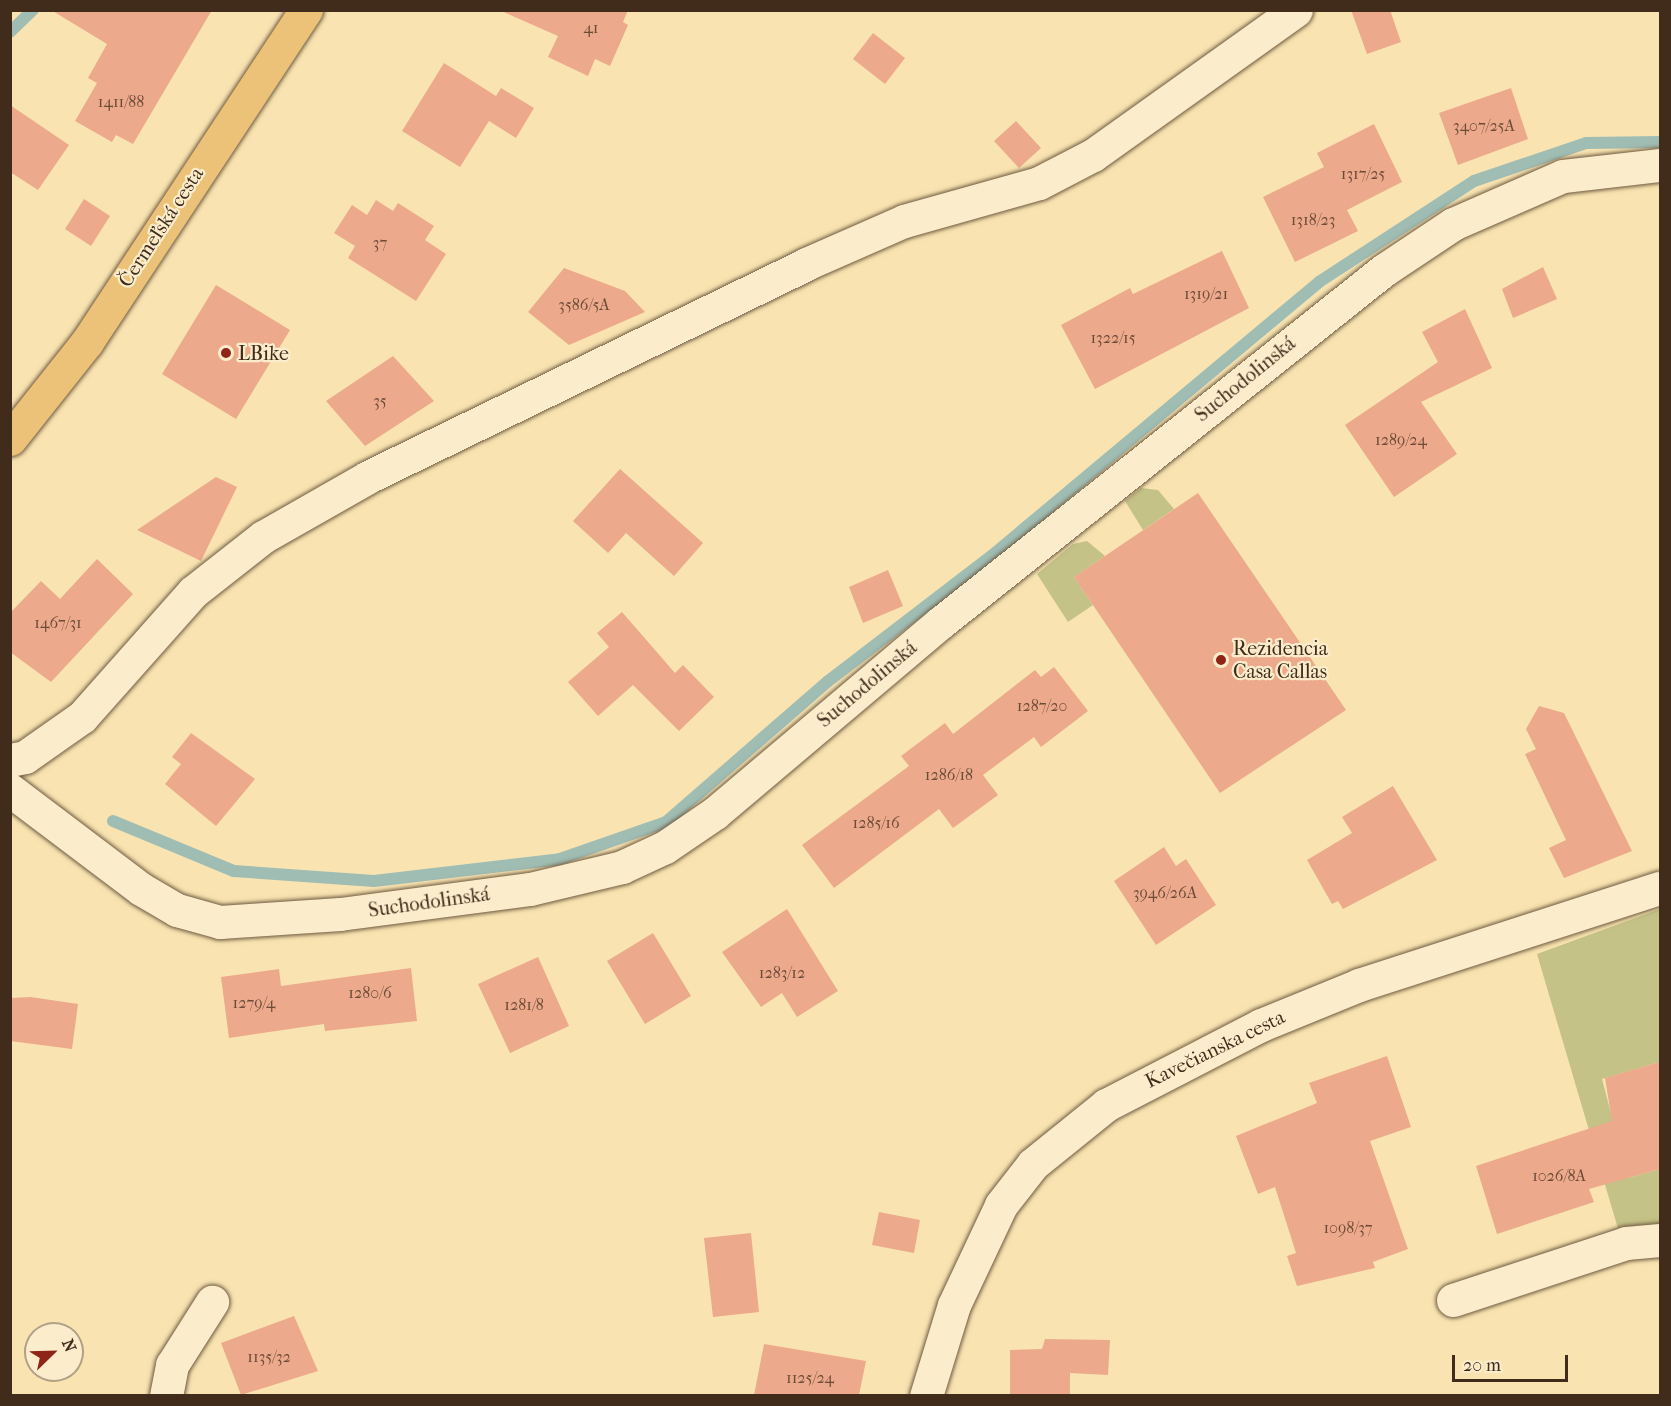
<!DOCTYPE html>
<html>
<head>
<meta charset="utf-8">
<style>
	body { margin:0 }
	#map { position:relative; width:1671px; height:1406px; overflow:hidden; background:#f9e4b1; font-family:"IM FELL French Canon",serif }
	div>[style] { position:absolute }
	.green>* { inset:0; background:#c5c287 }
	.stream>* { height:12px; margin:-6px; padding:0 6px; transform-origin:6px; border-radius:6px; background:#a0bdb4 }
	.building>* { inset:0; background:#eca98b }
	.roads { filter:drop-shadow(0 0 2px #6f5a41) drop-shadow(0 0 2px #6f5a41) }
	.minor>* { height:33px; margin:-16.5px; padding:0 16.5px; transform-origin:16.5px; border-radius:16.5px; background:#fbedcc }
	.major>* { height:33px; margin:-16.5px; padding:0 16.5px; transform-origin:16.5px; border-radius:16.5px; background:#ecc278 }
	.dots>* { width:16px; height:16px; translate:-50% -50%; box-sizing:border-box; border:3px solid #fbedcc; border-radius:50% }
	span { translate:-50% -50%; white-space:nowrap; text-align:center; line-height:1.15; -webkit-text-stroke:4.5px #fbedcc; paint-order:stroke }
	.number-label { font-size:16px; color:#6c4b38 }
	.number-label span { -webkit-text-stroke-width:0 }
	.street-label { font-size:20px; color:#412c1c }
	.poi-label { font-size:20px; color:#412c1c }
	.left { translate:0 -50%; text-align:left }
	.frame { position:absolute; inset:0; border:12px solid #412c1c; pointer-events:none }
	.north { position:absolute; left:24px; top:1322px; width:60px; height:60px; box-sizing:border-box; background:#fbedcc; border:2px solid #b1a086; border-radius:50%; rotate:67deg; font-size:16px; font-weight:700; line-height:24px; text-align:center; color:#412c1c }
	.north::after { content:''; display:block; margin:auto; width:21px; height:27px; background:#8f2418; clip-path:polygon(50% 0,100% 100%,50% 72%,0 100%) }
	.scale { position:absolute; left:1452px; top:1355px; width:116px; height:27px; box-sizing:border-box; border:3px solid #412c1c; border-top:0; padding-left:8px; font-size:18px; line-height:21px; white-space:nowrap; color:#412c1c; -webkit-text-stroke:4px #fbedcc; paint-order:stroke }
</style>
</head>
<body>
<div id="map">
	<div class="green">
		<div style="clip-path:polygon(1141px 488px,1158px 490px,1174px 509px,1143px 530px,1125px 501px)"></div>
		<div style="clip-path:polygon(1087px 541px,1105px 556px,1074px 577px,1093px 605px,1068px 622px,1037px 574px,1073px 544px)"></div>
		<div style="clip-path:polygon(1660px 909px,1660px 1062px,1602px 1079px,1628px 1178px,1660px 1169px,1660px 1230px,1619px 1232px,1537px 954px)"></div>
	</div>
	<div class="stream">
		<div style="left:10px;top:32px;width:32px;rotate:-44deg"></div>
		<div style="left:113px;top:821px;width:131px;rotate:22.5deg"></div>
		<div style="left:234px;top:871px;width:140px;rotate:4.1deg"></div>
		<div style="left:374px;top:881px;width:187px;rotate:-6.7deg"></div>
		<div style="left:560px;top:859px;width:112px;rotate:-19.2deg"></div>
		<div style="left:666px;top:822px;width:213px;rotate:-41deg"></div>
		<div style="left:827px;top:682px;width:212px;rotate:-37.5deg"></div>
		<div style="left:995px;top:553px;width:422px;rotate:-39.9deg"></div>
		<div style="left:1319px;top:282px;width:185px;rotate:-33.1deg"></div>
		<div style="left:1474px;top:181px;width:118px;rotate:-18.7deg"></div>
		<div style="left:1586px;top:143px;width:74px;rotate:-0.8deg"></div>
	</div>
	<div class="building">
		<div style="clip-path:polygon(51px 10px,212px 10px,133px 144px,116px 135px,112px 142px,75px 121px,97px 83px,88px 78px,107px 44px)"></div>
		<div style="clip-path:polygon(499px 10px,628px 10px,623px 22px,628px 25px,610px 66px,595px 59px,588px 76px,548px 57px,558px 36px)"></div>
		<div style="clip-path:polygon(1351px 10px,1390px 10px,1401px 42px,1367px 54px)"></div>
		<div style="clip-path:polygon(873px 33px,905px 58px,885px 84px,853px 59px)"></div>
		<div style="clip-path:polygon(444px 63px,496px 96px,501px 88px,534px 108px,516px 138px,489px 121px,460px 167px,402px 131px)"></div>
		<div style="clip-path:polygon(1511px 88px,1528px 139px,1458px 165px,1439px 113px)"></div>
		<div style="clip-path:polygon(10px 105px,69px 145px,38px 190px,10px 172px)"></div>
		<div style="clip-path:polygon(1016px 121px,1041px 148px,1019px 168px,994px 141px)"></div>
		<div style="clip-path:polygon(1374px 124px,1402px 182px,1347px 210px,1358px 231px,1295px 262px,1263px 197px,1324px 167px,1317px 153px)"></div>
		<div style="clip-path:polygon(84px 199px,110px 216px,91px 246px,65px 229px)"></div>
		<div style="clip-path:polygon(376px 200px,393px 211px,398px 203px,434px 226px,425px 240px,446px 254px,416px 301px,348px 258px,355px 246px,334px 233px,352px 205px,367px 215px)"></div>
		<div style="clip-path:polygon(1222px 251px,1249px 308px,1095px 389px,1061px 325px,1130px 288px,1133px 294px)"></div>
		<div style="clip-path:polygon(1543px 267px,1557px 299px,1513px 318px,1502px 289px)"></div>
		<div style="clip-path:polygon(564px 268px,625px 291px,645px 312px,569px 345px,528px 312px)"></div>
		<div style="clip-path:polygon(216px 285px,290px 330px,236px 419px,162px 374px)"></div>
		<div style="clip-path:polygon(1465px 309px,1492px 368px,1421px 402px,1457px 454px,1394px 497px,1345px 425px,1438px 362px,1422px 332px)"></div>
		<div style="clip-path:polygon(393px 356px,434px 401px,365px 446px,326px 401px)"></div>
		<div style="clip-path:polygon(620px 469px,703px 543px,674px 576px,626px 533px,608px 553px,573px 521px)"></div>
		<div style="clip-path:polygon(216px 477px,237px 487px,201px 561px,137px 530px)"></div>
		<div style="clip-path:polygon(1198px 493px,1346px 710px,1220px 793px,1074px 577px)"></div>
		<div style="clip-path:polygon(97px 559px,133px 594px,51px 682px,10px 652px,10px 613px,41px 581px,60px 599px)"></div>
		<div style="clip-path:polygon(888px 570px,903px 606px,863px 623px,849px 587px)"></div>
		<div style="clip-path:polygon(622px 612px,675px 673px,683px 665px,714px 697px,679px 731px,633px 685px,598px 716px,568px 682px,609px 647px,597px 633px)"></div>
		<div style="clip-path:polygon(1054px 667px,1088px 711px,1041px 747px,1034px 737px,983px 775px,998px 795px,953px 828px,939px 809px,834px 888px,802px 845px,909px 766px,901px 756px,945px 723px,953px 734px,1035px 670px,1041px 677px)"></div>
		<div style="clip-path:polygon(1539px 706px,1564px 713px,1632px 851px,1564px 878px,1549px 848px,1566px 840px,1525px 754px,1536px 749px,1526px 729px)"></div>
		<div style="clip-path:polygon(191px 733px,255px 779px,216px 826px,165px 784px,181px 764px,172px 757px)"></div>
		<div style="clip-path:polygon(1393px 786px,1437px 860px,1343px 909px,1338px 901px,1332px 904px,1307px 860px,1352px 833px,1342px 817px)"></div>
		<div style="clip-path:polygon(1164px 847px,1176px 866px,1186px 859px,1216px 905px,1156px 945px,1114px 881px)"></div>
		<div style="clip-path:polygon(787px 909px,838px 991px,797px 1017px,782px 993px,761px 1007px,722px 952px)"></div>
		<div style="clip-path:polygon(653px 933px,691px 996px,645px 1024px,607px 961px)"></div>
		<div style="clip-path:polygon(538px 957px,569px 1026px,510px 1053px,478px 984px)"></div>
		<div style="clip-path:polygon(411px 968px,417px 1021px,325px 1031px,324px 1024px,229px 1038px,221px 977px,279px 969px,281px 986px)"></div>
		<div style="clip-path:polygon(31px 997px,78px 1004px,72px 1049px,10px 1041px,10px 998px)"></div>
		<div style="clip-path:polygon(1387px 1056px,1411px 1127px,1370px 1141px,1408px 1249px,1373px 1262px,1375px 1268px,1297px 1286px,1287px 1256px,1296px 1253px,1275px 1187px,1258px 1194px,1236px 1136px,1317px 1103px,1309px 1083px)"></div>
		<div style="clip-path:polygon(1660px 1062px,1660px 1169px,1589px 1189px,1594px 1202px,1497px 1234px,1476px 1166px,1612px 1121px,1605px 1078px)"></div>
		<div style="clip-path:polygon(879px 1212px,920px 1220px,914px 1253px,872px 1245px)"></div>
		<div style="clip-path:polygon(751px 1233px,759px 1312px,713px 1317px,704px 1238px)"></div>
		<div style="clip-path:polygon(294px 1316px,318px 1371px,241px 1395px,221px 1343px)"></div>
		<div style="clip-path:polygon(1045px 1339px,1110px 1340px,1108px 1375px,1070px 1373px,1070px 1395px,1010px 1395px,1010px 1350px,1042px 1349px)"></div>
		<div style="clip-path:polygon(764px 1344px,866px 1361px,859px 1395px,754px 1395px)"></div>
	</div>
	<div class="roads">
		<div class="minor">
			<div style="left:10px;top:760px;width:15px;rotate:-11deg"></div>
			<div style="left:25px;top:757px;width:70px;rotate:-35.1deg"></div>
			<div style="left:82px;top:717px;width:167px;rotate:-48.4deg"></div>
			<div style="left:193px;top:592px;width:89px;rotate:-38.2deg"></div>
			<div style="left:263px;top:537px;width:121px;rotate:-29.7deg"></div>
			<div style="left:368px;top:477px;width:487px;rotate:-25.9deg"></div>
			<div style="left:806px;top:264px;width:107px;rotate:-23.7deg"></div>
			<div style="left:904px;top:221px;width:140px;rotate:-15.7deg"></div>
			<div style="left:1039px;top:183px;width:61px;rotate:-27.4deg"></div>
			<div style="left:1093px;top:155px;width:249px;rotate:-35.5deg"></div>
			<div style="left:10px;top:790px;width:164px;rotate:37.1deg"></div>
			<div style="left:141px;top:889px;width:42px;rotate:30.3deg"></div>
			<div style="left:177px;top:910px;width:45px;rotate:15.6deg"></div>
			<div style="left:220px;top:922px;width:120px;rotate:-3.8deg"></div>
			<div style="left:340px;top:914px;width:192px;rotate:-7.5deg"></div>
			<div style="left:530px;top:889px;width:95px;rotate:-13.4deg"></div>
			<div style="left:622px;top:867px;width:47px;rotate:-24.9deg"></div>
			<div style="left:665px;top:847px;width:60px;rotate:-34.2deg"></div>
			<div style="left:715px;top:813px;width:294px;rotate:-40.2deg"></div>
			<div style="left:940px;top:623px;width:567px;rotate:-38.49deg"></div>
			<div style="left:1384px;top:270px;width:83px;rotate:-33.7deg"></div>
			<div style="left:1453px;top:224px;width:120px;rotate:-23.6deg"></div>
			<div style="left:1563px;top:176px;width:98px;rotate:-6.5deg"></div>
			<div style="left:1453px;top:1300px;width:182px;rotate:-18.2deg"></div>
			<div style="left:1626px;top:1243px;width:34px;rotate:-5deg"></div>
			<div style="left:166px;top:1396px;width:32px;rotate:-79deg"></div>
			<div style="left:172px;top:1365px;width:75px;rotate:-57.6deg"></div>
			<div style="left:926px;top:1396px;width:95px;rotate:-72.9deg"></div>
			<div style="left:954px;top:1305px;width:110px;rotate:-64.8deg"></div>
			<div style="left:1001px;top:1205px;width:52px;rotate:-52deg"></div>
			<div style="left:1033px;top:1164px;width:94px;rotate:-38.9deg"></div>
			<div style="left:1106px;top:1105px;width:174px;rotate:-27.3deg"></div>
			<div style="left:1261px;top:1025px;width:106px;rotate:-22.2deg"></div>
			<div style="left:1359px;top:985px;width:316px;rotate:-17.9deg"></div>
		</div>
		<div class="major">
			<div style="left:10px;top:439px;width:124px;rotate:-51.6deg"></div>
			<div style="left:87px;top:342px;width:398px;rotate:-56.6deg"></div>
		</div>
	</div>
	<div class="dots">
		<div style="left:226px;top:353px;background:#8f2418"></div>
		<div style="left:1221px;top:660px;background:#8f2418"></div>
	</div>
	<div class="number-label">
		<span style="left:591px;top:28px">41</span>
		<span style="left:121px;top:102px">1411/88</span>
		<span style="left:1484px;top:126px">3407/25A</span>
		<span style="left:1363px;top:174px">1317/25</span>
		<span style="left:1313px;top:220px">1318/23</span>
		<span style="left:380px;top:243px">37</span>
		<span style="left:1206px;top:294px">1319/21</span>
		<span style="left:584px;top:305px">3586/5A</span>
		<span style="left:1113px;top:338px">1322/15</span>
		<span style="left:380px;top:401px">35</span>
		<span style="left:1401px;top:440px">1289/24</span>
		<span style="left:58px;top:623px">1467/31</span>
		<span style="left:1042px;top:706px">1287/20</span>
		<span style="left:949px;top:775px">1286/18</span>
		<span style="left:876px;top:823px">1285/16</span>
		<span style="left:1165px;top:893px">3946/26A</span>
		<span style="left:782px;top:973px">1283/12</span>
		<span style="left:370px;top:993px">1280/6</span>
		<span style="left:254px;top:1003px">1279/4</span>
		<span style="left:524px;top:1005px">1281/8</span>
		<span style="left:1559px;top:1176px">1026/8A</span>
		<span style="left:1348px;top:1228px">1098/37</span>
		<span style="left:269px;top:1357px">1135/32</span>
		<span style="left:810px;top:1378px">1125/24</span>
	</div>
	<div class="street-label">
		<span style="left:161px;top:227px;rotate:-57deg">Čermeľská cesta</span>
		<span style="left:1245px;top:379px;rotate:-39deg">Suchodolinská</span>
		<span style="left:867px;top:684px;rotate:-40deg">Suchodolinská</span>
		<span style="left:429px;top:902px;rotate:-8deg">Suchodolinská</span>
		<span style="left:1215px;top:1049px;rotate:-26deg">Kavečianska cesta</span>
	</div>
	<div class="poi-label">
		<span class="left" style="left:238px;top:353px">LBike</span>
		<span class="left" style="left:1233px;top:660px">Rezidencia<br>Casa Callas</span>
	</div>
	<div class="frame"></div>
	<div class="north">N</div>
	<div class="scale">20 m</div>
</div>
</body>
</html>
